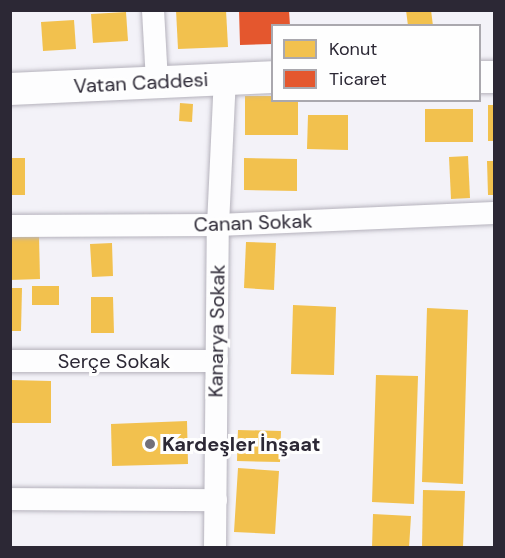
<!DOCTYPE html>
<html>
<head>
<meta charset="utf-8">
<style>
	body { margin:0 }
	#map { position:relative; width:505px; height:558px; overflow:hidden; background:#f3f2f8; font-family:"DM Sans",sans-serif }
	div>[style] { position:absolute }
	.homes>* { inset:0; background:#f2c14e }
	.shops>* { inset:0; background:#e4572e }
	.roads { filter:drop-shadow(0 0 2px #b5b2bc) drop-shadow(0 0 2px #b5b2bc) }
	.street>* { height:22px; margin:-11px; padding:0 11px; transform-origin:11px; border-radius:11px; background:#fdfdfe }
	.secondary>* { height:32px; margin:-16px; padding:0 16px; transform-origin:16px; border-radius:16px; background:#fdfdfe }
	.dots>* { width:16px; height:16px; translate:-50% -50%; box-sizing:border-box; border:3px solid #fefefe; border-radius:50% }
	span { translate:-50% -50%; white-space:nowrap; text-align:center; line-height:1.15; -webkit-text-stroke:6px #fefefe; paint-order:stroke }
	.street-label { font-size:20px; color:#2c2835 }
	.poi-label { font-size:20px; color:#2c2835; font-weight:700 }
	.left { translate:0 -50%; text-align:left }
	.frame { position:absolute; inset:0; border:12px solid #2c2835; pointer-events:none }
	.legend { position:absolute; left:271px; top:24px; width:210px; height:78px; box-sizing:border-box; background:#fefefe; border:2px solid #aaa8ae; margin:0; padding:8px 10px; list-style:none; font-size:18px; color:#2c2835 }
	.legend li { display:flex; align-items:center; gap:12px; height:30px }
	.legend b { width:30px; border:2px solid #aaa8ae }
</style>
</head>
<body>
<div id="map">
	<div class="homes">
		<div style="clip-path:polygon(176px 10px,226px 10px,228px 47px,178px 49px)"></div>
		<div style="clip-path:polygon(406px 10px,431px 10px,433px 26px,408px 26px)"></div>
		<div style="clip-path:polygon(126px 12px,128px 41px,93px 43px,91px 14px)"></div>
		<div style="clip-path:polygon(74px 20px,76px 49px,43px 51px,41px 22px)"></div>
		<div style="clip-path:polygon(245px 96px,272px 96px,272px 100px,298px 100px,298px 135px,245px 135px)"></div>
		<div style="clip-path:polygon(180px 103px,193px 104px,192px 122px,179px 121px)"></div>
		<div style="clip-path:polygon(488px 105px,494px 105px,494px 141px,488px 141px)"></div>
		<div style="clip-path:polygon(425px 109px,473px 109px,473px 142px,425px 142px)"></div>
		<div style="clip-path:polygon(308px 115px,348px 115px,348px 150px,307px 149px)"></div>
		<div style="clip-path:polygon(468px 156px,470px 198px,451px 199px,449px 157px)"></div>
		<div style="clip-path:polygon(10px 158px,25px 158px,25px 195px,10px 195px)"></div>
		<div style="clip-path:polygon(244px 158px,297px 159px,297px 191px,244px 190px)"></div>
		<div style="clip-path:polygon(487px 161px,494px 161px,494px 195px,488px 195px)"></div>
		<div style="clip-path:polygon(10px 236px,39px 236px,40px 279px,10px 280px)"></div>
		<div style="clip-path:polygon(246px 242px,276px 243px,274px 290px,244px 288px)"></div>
		<div style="clip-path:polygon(112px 243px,113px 276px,92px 277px,90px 244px)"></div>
		<div style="clip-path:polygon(32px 286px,59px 286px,59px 305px,32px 305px)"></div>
		<div style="clip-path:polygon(10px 288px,22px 288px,21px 331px,10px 331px)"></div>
		<div style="clip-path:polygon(91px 297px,113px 297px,114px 333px,91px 333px)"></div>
		<div style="clip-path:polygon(293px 305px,336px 307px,334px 375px,291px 374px)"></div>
		<div style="clip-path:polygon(427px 308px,468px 310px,463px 484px,422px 482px)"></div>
		<div style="clip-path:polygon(376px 375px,418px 376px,414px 504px,372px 502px)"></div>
		<div style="clip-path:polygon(10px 380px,51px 381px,51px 423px,10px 423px)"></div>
		<div style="clip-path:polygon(187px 421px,188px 464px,112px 466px,111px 424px)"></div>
		<div style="clip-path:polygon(238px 430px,281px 431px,280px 462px,237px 461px)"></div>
		<div style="clip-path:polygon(238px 468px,279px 471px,275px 534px,234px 532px)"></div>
		<div style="clip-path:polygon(423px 490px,465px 491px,463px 547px,422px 548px)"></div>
		<div style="clip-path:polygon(373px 514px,411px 516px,409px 548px,372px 548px)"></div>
	</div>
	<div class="shops">
		<div style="clip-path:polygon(239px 10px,289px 10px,290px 26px,272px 26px,272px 44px,240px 45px)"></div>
	</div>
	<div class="roads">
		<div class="street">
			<div style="left:153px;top:10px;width:72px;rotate:86.8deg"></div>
			<div style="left:10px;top:226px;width:208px;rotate:-0.3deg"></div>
			<div style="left:218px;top:225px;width:276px;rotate:-2.5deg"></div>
			<div style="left:10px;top:361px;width:207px"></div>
			<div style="left:10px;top:499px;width:206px;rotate:0.3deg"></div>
			<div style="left:215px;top:548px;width:323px;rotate:-89.5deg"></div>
			<div style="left:218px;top:225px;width:146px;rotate:-87.3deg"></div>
		</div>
		<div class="secondary">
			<div style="left:480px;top:77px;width:14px"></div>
			<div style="left:10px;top:89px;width:262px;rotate:-2.6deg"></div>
		</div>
	</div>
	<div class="dots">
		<div style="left:150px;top:444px;background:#726f79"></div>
	</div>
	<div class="street-label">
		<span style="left:141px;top:83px;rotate:-3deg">Vatan Caddesi</span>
		<span style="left:253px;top:223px;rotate:-2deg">Canan Sokak</span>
		<span style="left:217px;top:331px;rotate:-89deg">Kanarya Sokak</span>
		<span style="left:114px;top:361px">Serçe Sokak</span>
	</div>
	<div class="poi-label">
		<span class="left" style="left:162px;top:444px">Kardeşler İnşaat</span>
	</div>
	<div class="frame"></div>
	<ul class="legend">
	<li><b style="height:16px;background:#f2c14e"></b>Konut</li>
	<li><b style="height:16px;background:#e4572e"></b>Ticaret</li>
	</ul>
</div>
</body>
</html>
